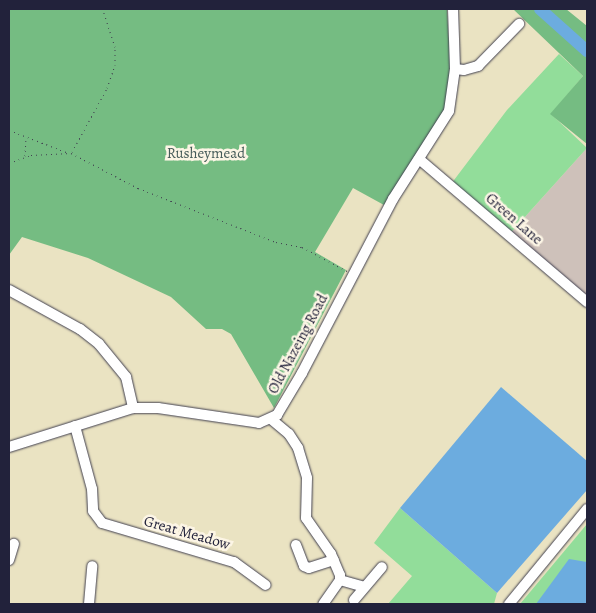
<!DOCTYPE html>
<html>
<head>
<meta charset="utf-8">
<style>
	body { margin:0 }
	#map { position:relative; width:596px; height:613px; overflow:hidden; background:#eae3c2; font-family:Alegreya,serif }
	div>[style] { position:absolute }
	.industrial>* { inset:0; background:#cec1ba }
	.green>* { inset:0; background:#92dd9a }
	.forest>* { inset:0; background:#75bc82 }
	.water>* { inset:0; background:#6cacdf }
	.river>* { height:12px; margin:-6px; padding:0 6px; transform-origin:6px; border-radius:6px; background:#6cacdf }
	.path>* { height:1px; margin-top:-0.5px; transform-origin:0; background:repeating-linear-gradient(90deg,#403f4f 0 1px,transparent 0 5px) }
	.roads { filter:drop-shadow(0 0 1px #403f4f) drop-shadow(0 0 1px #403f4f) }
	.minor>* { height:10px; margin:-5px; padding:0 5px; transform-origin:5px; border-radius:5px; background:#fff }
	span { translate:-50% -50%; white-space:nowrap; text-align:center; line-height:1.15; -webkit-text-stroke:5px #fcf5e5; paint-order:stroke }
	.park-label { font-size:15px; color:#445a58 }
	.street-label { font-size:15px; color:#22223b }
	.frame { position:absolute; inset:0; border:10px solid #22223b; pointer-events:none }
</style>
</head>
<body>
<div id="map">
	<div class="industrial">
		<div style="clip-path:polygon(587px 148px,587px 307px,506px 238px)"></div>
	</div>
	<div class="green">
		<div style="clip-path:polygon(559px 54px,583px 76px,551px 114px,587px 148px,506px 238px,448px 188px,507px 110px)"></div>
		<div style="clip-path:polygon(400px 508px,497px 593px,494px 604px,388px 604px,412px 576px,374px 543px)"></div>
		<div style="clip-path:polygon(587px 524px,587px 604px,520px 604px)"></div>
	</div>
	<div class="forest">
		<div style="clip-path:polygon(9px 9px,447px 9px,450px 59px,449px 91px,442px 118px,384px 205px,353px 188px,315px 252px,346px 270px,274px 408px,231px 334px,222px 329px,206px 329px,171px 297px,88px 258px,22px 237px,9px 255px)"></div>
		<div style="clip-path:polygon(513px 9px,566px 9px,587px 26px,587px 144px,550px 114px,583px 76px)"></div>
	</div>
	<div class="water">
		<div style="clip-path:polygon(501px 387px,587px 461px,587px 490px,497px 593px,400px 508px)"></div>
		<div style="clip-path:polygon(569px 559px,587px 562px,587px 604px,536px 604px)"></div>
	</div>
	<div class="river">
		<div style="left:540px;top:9px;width:63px;rotate:41.8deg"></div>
	</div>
	<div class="path">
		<div style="left:9px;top:130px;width:64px;rotate:21deg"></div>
		<div style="left:72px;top:152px;width:73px;rotate:-61.3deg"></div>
		<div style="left:107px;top:88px;width:24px;rotate:-71deg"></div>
		<div style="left:115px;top:65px;width:18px;rotate:-90deg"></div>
		<div style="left:115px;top:47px;width:40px;rotate:-108deg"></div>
		<div style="left:25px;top:156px;width:18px;rotate:-87deg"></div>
		<div style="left:9px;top:163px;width:23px;rotate:-20deg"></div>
		<div style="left:31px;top:155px;width:40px;rotate:-2.9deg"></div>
		<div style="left:71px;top:153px;width:76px;rotate:27.6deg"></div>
		<div style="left:138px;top:188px;width:148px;rotate:21.4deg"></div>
		<div style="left:276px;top:242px;width:26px;rotate:11deg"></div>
		<div style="left:302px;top:247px;width:51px;rotate:28.1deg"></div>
	</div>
	<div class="roads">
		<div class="minor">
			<div style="left:455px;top:69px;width:9px;rotate:6deg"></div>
			<div style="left:464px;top:70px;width:15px;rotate:-16deg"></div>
			<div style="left:478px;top:66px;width:59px;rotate:-45.7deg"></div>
			<div style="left:419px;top:159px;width:221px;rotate:40.4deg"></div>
			<div style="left:9px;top:290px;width:81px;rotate:28.8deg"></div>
			<div style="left:80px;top:329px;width:24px;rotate:38deg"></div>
			<div style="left:99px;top:344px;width:43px;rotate:50.7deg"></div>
			<div style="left:126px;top:377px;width:32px;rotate:77deg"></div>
			<div style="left:271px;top:419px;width:23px;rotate:40deg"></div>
			<div style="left:289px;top:434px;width:17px;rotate:57deg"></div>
			<div style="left:298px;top:448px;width:31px;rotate:73deg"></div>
			<div style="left:307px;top:478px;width:40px;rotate:91.4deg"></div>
			<div style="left:306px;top:518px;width:44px;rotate:55.2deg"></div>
			<div style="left:331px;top:554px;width:23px;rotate:67deg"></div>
			<div style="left:340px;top:575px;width:5px;rotate:90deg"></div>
			<div style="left:340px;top:580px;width:29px;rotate:125deg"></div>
			<div style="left:75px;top:426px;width:65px;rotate:74.9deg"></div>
			<div style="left:92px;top:489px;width:22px;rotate:87deg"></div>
			<div style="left:93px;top:511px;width:15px;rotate:53deg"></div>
			<div style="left:102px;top:523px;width:138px;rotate:16.5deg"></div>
			<div style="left:234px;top:562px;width:39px;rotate:36deg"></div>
			<div style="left:9px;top:447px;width:130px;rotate:-17.5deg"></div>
			<div style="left:133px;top:408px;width:25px"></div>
			<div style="left:158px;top:408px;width:102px;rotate:8.4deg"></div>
			<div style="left:259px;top:423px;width:20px;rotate:-24deg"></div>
			<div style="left:277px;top:415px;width:49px;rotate:-59.2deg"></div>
			<div style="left:302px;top:373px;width:196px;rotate:-62.4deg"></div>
			<div style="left:393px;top:199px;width:104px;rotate:-57.5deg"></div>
			<div style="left:449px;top:111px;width:42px;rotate:-81.9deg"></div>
			<div style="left:455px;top:69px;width:60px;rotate:-91.9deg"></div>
			<div style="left:296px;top:545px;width:22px;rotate:69deg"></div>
			<div style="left:304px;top:566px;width:5px;rotate:22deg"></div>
			<div style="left:309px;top:568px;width:26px;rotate:-18deg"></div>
			<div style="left:9px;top:560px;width:17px;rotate:-73deg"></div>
			<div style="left:340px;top:580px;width:25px;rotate:16deg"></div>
			<div style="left:354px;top:600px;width:43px;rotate:-49.7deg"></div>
			<div style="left:89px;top:604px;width:38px;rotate:-85deg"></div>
			<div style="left:509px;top:604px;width:123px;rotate:-50.6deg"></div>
		</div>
	</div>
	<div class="park-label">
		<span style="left:206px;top:154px">Rusheymead</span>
	</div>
	<div class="street-label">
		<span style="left:514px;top:219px;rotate:41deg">Green Lane</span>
		<span style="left:298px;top:344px;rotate:-62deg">Old Nazeing Road</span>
		<span style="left:187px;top:533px;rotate:16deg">Great Meadow</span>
	</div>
	<div class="frame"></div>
</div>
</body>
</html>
